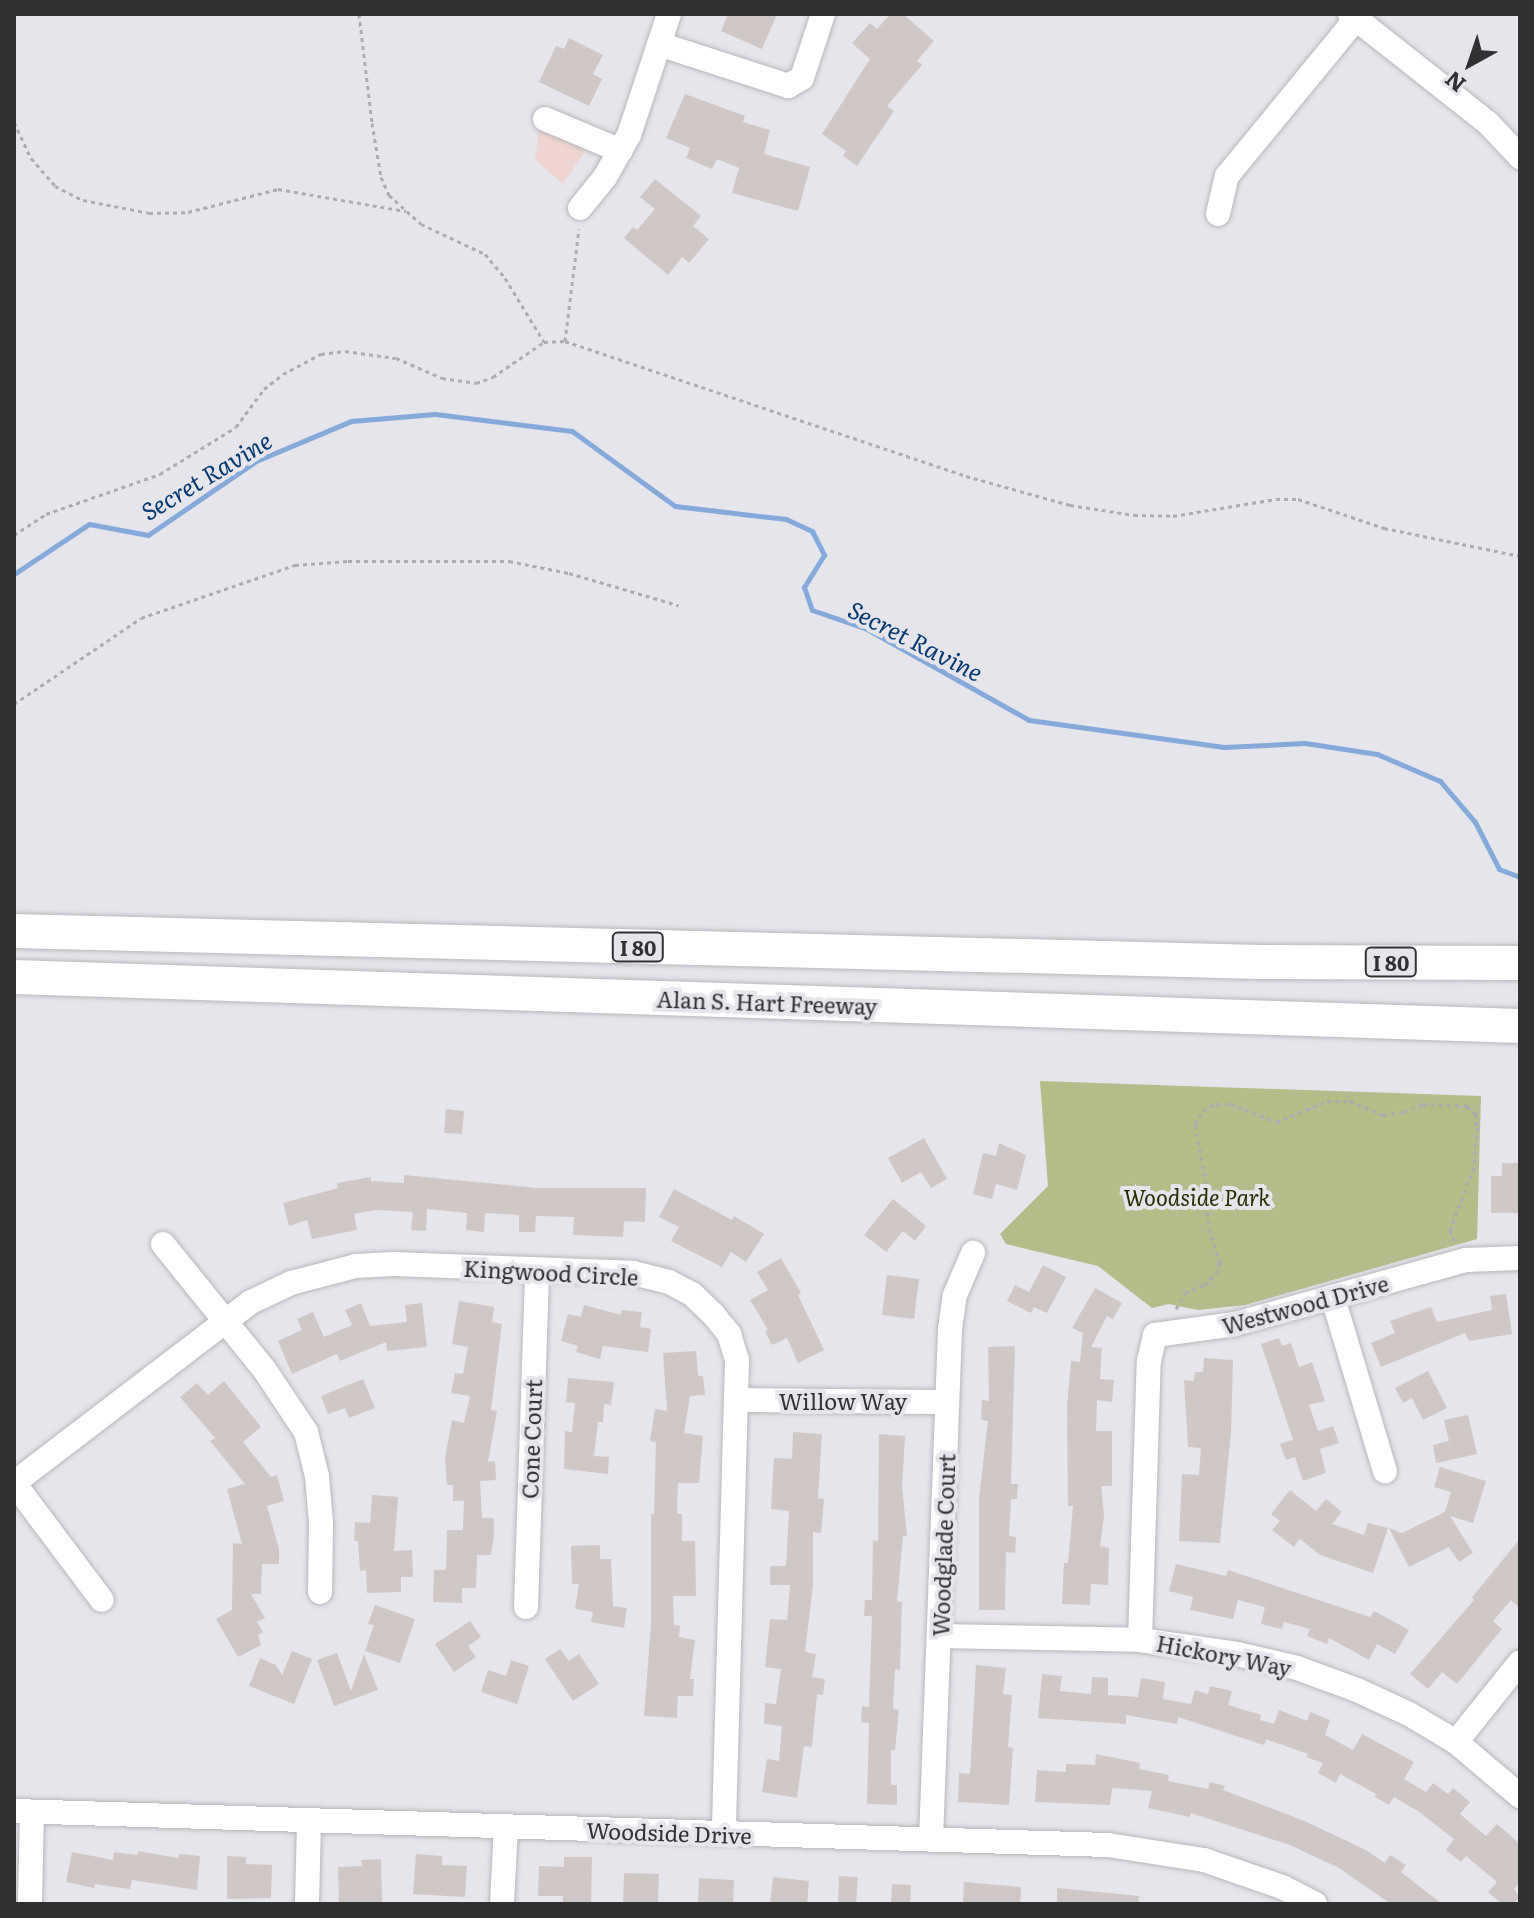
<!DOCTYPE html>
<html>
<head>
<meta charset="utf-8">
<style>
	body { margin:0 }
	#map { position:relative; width:1534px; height:1918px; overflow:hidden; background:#e5e5eb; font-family:Literata,serif }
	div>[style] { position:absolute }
	.industrial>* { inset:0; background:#efd5d1 }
	.green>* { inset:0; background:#b4bc8a }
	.stream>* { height:5px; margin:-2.5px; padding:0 2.5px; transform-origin:2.5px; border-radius:2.5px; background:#84aadc }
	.building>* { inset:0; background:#cfc8c7 }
	.path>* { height:3px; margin-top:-1.5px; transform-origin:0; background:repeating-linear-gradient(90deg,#ababb0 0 4px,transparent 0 8px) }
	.roads { filter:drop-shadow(0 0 2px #b7b7bc) drop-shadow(0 0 2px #b7b7bc) }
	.minor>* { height:24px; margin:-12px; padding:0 12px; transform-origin:12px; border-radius:12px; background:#fff }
	.highway>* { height:34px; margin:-17px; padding:0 17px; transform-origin:17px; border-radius:17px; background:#fff }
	span { translate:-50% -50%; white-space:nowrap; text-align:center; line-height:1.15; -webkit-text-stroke:8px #e5e5eb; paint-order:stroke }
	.shield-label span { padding:2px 6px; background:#e5e5eb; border:2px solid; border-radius:6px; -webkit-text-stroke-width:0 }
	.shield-label { font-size:20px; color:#303133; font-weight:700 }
	.street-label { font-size:22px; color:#303133 }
	.park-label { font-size:22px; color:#292e00; font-style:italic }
	.water-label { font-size:24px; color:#023973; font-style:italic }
	.frame { position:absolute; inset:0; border:16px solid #303133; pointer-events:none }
	.north { position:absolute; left:1430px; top:24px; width:80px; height:80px; -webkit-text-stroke:6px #e5e5eb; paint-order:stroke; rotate:220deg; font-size:22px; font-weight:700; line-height:32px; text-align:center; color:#303133 }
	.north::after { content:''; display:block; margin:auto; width:28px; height:36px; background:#303133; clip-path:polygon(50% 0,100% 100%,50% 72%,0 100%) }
</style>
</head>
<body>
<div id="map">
	<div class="industrial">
		<div style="clip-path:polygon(539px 128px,597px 133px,563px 184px,535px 160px)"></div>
	</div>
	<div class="green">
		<div style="clip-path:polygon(1040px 1081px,1481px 1096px,1477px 1239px,1245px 1305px,1198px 1310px,1169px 1304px,1152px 1308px,1098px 1266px,1006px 1244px,1000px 1234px,1048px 1186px)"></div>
	</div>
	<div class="stream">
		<div style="left:14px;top:574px;width:90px;rotate:-33.7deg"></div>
		<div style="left:89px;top:524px;width:60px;rotate:10.6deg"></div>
		<div style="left:148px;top:535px;width:131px;rotate:-34.4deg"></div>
		<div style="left:256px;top:461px;width:103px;rotate:-22.8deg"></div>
		<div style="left:351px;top:421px;width:84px;rotate:-4.8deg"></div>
		<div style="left:435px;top:414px;width:138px;rotate:7.1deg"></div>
		<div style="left:572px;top:431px;width:127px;rotate:36.1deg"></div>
		<div style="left:675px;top:506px;width:112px;rotate:6.7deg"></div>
		<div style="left:786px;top:519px;width:29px;rotate:25deg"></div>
		<div style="left:812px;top:531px;width:27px;rotate:63deg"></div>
		<div style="left:824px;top:555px;width:38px;rotate:122deg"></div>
		<div style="left:804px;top:587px;width:24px;rotate:71deg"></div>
		<div style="left:812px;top:610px;width:56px;rotate:18.8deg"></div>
		<div style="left:865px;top:628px;width:188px;rotate:29.3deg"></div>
		<div style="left:1029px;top:720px;width:197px;rotate:7.9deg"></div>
		<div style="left:1224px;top:747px;width:81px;rotate:-2.8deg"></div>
		<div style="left:1305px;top:743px;width:73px;rotate:8.7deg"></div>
		<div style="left:1377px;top:754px;width:69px;rotate:23.2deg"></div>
		<div style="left:1440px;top:781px;width:54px;rotate:49.5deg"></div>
		<div style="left:1475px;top:822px;width:53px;rotate:62.9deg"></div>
		<div style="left:1499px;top:869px;width:22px;rotate:21deg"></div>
	</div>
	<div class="building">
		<div style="clip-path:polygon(728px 14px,777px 14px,762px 49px,721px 31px)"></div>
		<div style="clip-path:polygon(890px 14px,903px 14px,934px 41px,917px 61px,922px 65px,887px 106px,894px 111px,857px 166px,843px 156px,846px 151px,822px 134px,870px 59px,852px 43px,870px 23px,877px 29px)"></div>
		<div style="clip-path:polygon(569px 38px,603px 55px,593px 74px,602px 79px,589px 106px,539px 82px,556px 46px,564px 49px)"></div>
		<div style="clip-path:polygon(685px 94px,745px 116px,743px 122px,770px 130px,764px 154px,810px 167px,798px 211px,732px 193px,739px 168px,717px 159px,712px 169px,686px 158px,690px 148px,666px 138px)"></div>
		<div style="clip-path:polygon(655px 179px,701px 216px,693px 226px,709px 239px,689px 263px,682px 257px,668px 275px,624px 238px,633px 227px,637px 230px,655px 209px,640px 197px)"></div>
		<div style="clip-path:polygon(446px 1109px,464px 1111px,462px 1134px,444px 1133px)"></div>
		<div style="clip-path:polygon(924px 1138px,947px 1179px,931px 1188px,921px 1172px,902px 1183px,888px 1158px)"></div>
		<div style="clip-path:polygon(999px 1143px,1026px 1155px,1017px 1190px,996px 1184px,992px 1199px,973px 1194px,983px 1153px,996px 1156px)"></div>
		<div style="clip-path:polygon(1502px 1163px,1520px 1163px,1520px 1213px,1491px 1213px,1491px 1176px,1502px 1176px)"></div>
		<div style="clip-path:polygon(404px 1175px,537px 1188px,646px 1188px,645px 1222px,624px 1221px,623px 1237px,573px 1235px,574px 1217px,536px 1216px,535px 1232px,519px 1232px,519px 1215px,485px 1213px,484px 1232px,466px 1230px,467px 1213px,427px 1209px,426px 1231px,411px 1230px,413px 1212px,376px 1210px,354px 1214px,357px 1230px,312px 1239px,307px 1220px,289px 1226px,283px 1203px,338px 1188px,337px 1183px,371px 1177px,371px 1181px,404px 1183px)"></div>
		<div style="clip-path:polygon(674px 1189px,732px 1220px,734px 1216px,764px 1234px,746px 1262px,731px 1252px,722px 1267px,671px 1241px,679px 1227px,659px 1217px)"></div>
		<div style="clip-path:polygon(893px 1199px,926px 1226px,915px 1241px,903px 1231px,886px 1252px,864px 1235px)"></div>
		<div style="clip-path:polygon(781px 1258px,801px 1293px,798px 1295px,824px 1350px,798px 1363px,787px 1338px,772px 1345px,765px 1331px,768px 1330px,750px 1300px,768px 1290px,757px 1272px)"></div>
		<div style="clip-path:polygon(1043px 1265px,1066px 1277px,1047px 1313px,1034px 1307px,1031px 1313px,1007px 1301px,1015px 1285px,1029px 1292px)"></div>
		<div style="clip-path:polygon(887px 1275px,919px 1279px,914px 1319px,882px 1315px)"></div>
		<div style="clip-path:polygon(1095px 1288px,1122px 1303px,1113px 1319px,1107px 1316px,1091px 1347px,1102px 1348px,1100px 1379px,1114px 1380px,1112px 1402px,1097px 1400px,1096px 1431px,1112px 1431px,1112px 1486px,1101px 1486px,1104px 1516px,1100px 1546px,1109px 1548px,1108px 1585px,1091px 1584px,1090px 1605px,1062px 1604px,1064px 1563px,1068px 1563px,1073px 1506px,1068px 1506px,1067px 1406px,1071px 1361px,1080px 1362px,1083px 1333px,1072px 1328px)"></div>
		<div style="clip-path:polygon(1506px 1294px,1512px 1334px,1469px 1341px,1465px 1333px,1381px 1367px,1371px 1343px,1395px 1333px,1390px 1321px,1431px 1307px,1437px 1322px,1492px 1310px,1490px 1296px)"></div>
		<div style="clip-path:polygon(459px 1301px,494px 1307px,492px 1322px,502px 1324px,491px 1410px,497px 1411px,488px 1462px,495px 1461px,496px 1480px,480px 1481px,482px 1518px,494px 1518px,494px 1535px,491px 1555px,477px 1555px,476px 1588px,462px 1588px,462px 1603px,433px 1602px,434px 1570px,446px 1570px,447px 1530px,463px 1530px,464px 1501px,453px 1501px,453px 1485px,447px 1485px,445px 1458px,452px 1420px,464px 1423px,470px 1396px,451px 1393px,455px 1373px,463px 1374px,468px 1347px,452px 1344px)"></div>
		<div style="clip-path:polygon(361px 1303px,370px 1326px,407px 1322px,405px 1305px,422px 1303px,427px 1347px,387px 1351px,386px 1342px,340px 1361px,337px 1354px,292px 1374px,278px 1341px,302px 1330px,297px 1319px,313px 1312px,324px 1337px,352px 1325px,345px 1310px)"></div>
		<div style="clip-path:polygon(584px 1305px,621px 1315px,622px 1310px,642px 1312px,640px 1327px,651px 1329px,648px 1352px,603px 1346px,600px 1359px,576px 1352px,578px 1346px,561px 1341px,568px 1314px,581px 1317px)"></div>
		<div style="clip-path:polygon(1279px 1338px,1282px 1346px,1291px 1343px,1299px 1367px,1312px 1362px,1325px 1401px,1309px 1405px,1318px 1431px,1333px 1426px,1339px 1443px,1320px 1449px,1326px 1473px,1303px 1481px,1295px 1457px,1286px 1460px,1280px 1444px,1293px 1440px,1261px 1344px)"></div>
		<div style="clip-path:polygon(1015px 1346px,1011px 1484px,1018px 1484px,1017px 1499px,1011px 1499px,1009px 1536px,1016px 1537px,1015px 1553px,1006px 1552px,1005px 1610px,979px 1610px,979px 1498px,988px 1421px,981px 1420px,982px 1400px,989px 1401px,988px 1347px)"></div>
		<div style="clip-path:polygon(696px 1351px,698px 1376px,703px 1376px,705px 1395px,690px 1396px,684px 1433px,703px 1436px,699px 1483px,678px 1483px,677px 1514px,682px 1514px,682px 1541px,695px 1541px,696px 1596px,673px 1596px,674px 1625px,680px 1626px,679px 1637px,695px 1640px,690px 1679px,694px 1679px,693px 1696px,678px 1696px,677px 1718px,644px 1716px,651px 1625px,651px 1514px,654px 1514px,656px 1442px,650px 1441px,655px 1409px,667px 1411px,663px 1353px)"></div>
		<div style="clip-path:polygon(1204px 1358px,1233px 1360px,1231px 1432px,1220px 1543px,1179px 1541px,1182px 1474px,1199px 1475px,1201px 1448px,1188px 1447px,1184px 1380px,1194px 1381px,1195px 1372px,1203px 1372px)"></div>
		<div style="clip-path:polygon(1428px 1371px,1447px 1408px,1423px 1420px,1412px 1398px,1403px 1403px,1395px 1388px)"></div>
		<div style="clip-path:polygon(568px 1378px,614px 1382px,611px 1405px,604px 1404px,603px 1422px,598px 1422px,594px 1456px,609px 1457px,608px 1474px,564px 1469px,565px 1431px,572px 1432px,575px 1403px,566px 1402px)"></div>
		<div style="clip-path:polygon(363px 1379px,375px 1408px,349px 1418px,345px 1408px,328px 1414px,321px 1396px)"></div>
		<div style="clip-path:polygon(224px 1381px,261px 1427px,243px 1442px,271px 1477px,277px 1475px,284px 1501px,267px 1506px,279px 1549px,279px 1564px,262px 1564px,261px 1594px,251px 1594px,265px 1618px,257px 1622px,263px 1632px,258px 1635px,261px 1645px,238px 1657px,216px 1619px,232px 1610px,233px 1543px,242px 1544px,227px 1489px,245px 1484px,210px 1441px,215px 1438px,180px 1397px,197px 1383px,208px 1395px)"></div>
		<div style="clip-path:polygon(1468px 1415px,1477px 1454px,1436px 1463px,1433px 1445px,1449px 1441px,1444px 1420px)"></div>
		<div style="clip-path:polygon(793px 1432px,822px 1434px,818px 1498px,824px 1499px,821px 1533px,813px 1532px,813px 1585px,805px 1652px,816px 1654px,812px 1677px,825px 1679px,823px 1695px,817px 1694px,812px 1747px,804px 1746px,797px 1798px,762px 1792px,767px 1759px,779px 1761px,782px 1726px,764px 1724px,765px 1703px,776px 1704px,781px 1669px,765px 1667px,770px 1619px,787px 1620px,790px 1585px,770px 1585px,770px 1566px,786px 1566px,789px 1511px,771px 1509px,774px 1458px,792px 1459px)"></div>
		<div style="clip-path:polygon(879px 1434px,905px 1436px,902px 1487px,907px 1536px,903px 1536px,897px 1602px,902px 1602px,900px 1670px,895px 1669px,893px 1709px,899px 1710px,895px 1750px,891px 1750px,891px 1785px,897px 1785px,897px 1805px,867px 1804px,869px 1723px,861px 1722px,862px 1706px,869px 1707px,872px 1616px,864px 1616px,865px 1600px,872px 1600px,873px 1540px,878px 1541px)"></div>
		<div style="clip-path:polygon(1440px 1467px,1486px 1481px,1473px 1523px,1450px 1516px,1473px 1553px,1459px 1562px,1449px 1547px,1409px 1567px,1389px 1528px,1402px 1533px,1445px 1512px,1451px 1492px,1434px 1487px)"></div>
		<div style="clip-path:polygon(1290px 1490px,1316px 1511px,1326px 1499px,1342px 1512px,1332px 1524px,1364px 1535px,1368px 1523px,1388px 1528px,1373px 1573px,1320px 1555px,1300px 1539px,1294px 1547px,1272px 1530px,1280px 1521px,1271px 1514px)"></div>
		<div style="clip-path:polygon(372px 1495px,398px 1497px,394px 1551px,412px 1550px,413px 1577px,401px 1577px,401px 1592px,367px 1593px,366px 1570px,360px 1571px,358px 1541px,354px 1541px,355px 1522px,370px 1523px)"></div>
		<div style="clip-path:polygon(1520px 1539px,1520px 1608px,1511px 1600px,1493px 1621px,1502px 1629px,1457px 1684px,1442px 1672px,1428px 1689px,1410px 1674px,1474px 1600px,1472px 1597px)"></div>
		<div style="clip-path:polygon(600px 1545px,600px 1559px,611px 1559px,613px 1606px,627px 1608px,624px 1628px,591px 1622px,593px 1612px,575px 1609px,579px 1584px,572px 1584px,571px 1546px)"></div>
		<div style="clip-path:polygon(1176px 1564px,1226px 1576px,1228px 1570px,1370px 1617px,1374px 1611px,1409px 1630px,1395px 1654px,1377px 1644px,1369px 1660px,1329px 1638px,1327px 1644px,1307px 1636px,1310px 1629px,1284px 1622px,1282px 1629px,1261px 1624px,1265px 1607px,1238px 1600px,1233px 1619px,1190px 1610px,1193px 1597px,1169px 1591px)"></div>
		<div style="clip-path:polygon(375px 1605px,415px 1619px,400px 1663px,365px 1651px,374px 1625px,368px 1624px)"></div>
		<div style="clip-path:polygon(470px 1621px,481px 1637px,468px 1646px,476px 1657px,454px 1672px,435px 1644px)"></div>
		<div style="clip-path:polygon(560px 1649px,569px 1661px,579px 1654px,599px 1684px,573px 1701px,545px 1659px)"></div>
		<div style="clip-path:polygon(292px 1651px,312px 1659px,294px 1704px,249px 1686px,260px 1658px,276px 1665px,282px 1675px)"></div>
		<div style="clip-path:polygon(337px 1653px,351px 1691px,364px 1654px,378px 1690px,334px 1706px,317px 1660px)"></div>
		<div style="clip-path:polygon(511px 1660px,529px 1666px,517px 1704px,481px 1692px,488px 1670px,506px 1676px)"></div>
		<div style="clip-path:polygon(976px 1665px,1006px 1668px,1003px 1694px,1012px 1695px,1008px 1747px,1013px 1748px,1009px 1805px,958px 1802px,959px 1773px,970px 1774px)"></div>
		<div style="clip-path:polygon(1042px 1674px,1062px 1676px,1060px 1691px,1091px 1694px,1092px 1677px,1108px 1678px,1108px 1695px,1138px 1697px,1141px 1678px,1165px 1682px,1163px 1699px,1191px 1704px,1195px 1690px,1208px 1694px,1210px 1686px,1232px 1691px,1228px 1705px,1261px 1715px,1260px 1720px,1274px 1724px,1279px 1710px,1307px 1721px,1310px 1712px,1330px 1720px,1325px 1735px,1353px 1750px,1362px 1734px,1414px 1762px,1404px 1779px,1426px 1792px,1433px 1783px,1448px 1794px,1453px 1788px,1470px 1802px,1460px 1814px,1486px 1836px,1497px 1824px,1520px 1844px,1520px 1882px,1514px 1889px,1520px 1897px,1513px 1904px,1502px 1904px,1488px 1892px,1497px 1882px,1466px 1856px,1461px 1862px,1446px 1850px,1454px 1839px,1418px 1811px,1394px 1797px,1389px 1805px,1375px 1797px,1376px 1794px,1340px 1774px,1336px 1783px,1318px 1773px,1323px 1763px,1306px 1757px,1308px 1754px,1266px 1739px,1264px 1745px,1178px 1717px,1177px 1724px,1126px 1715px,1126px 1724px,1038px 1718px)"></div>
		<div style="clip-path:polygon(1096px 1754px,1140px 1763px,1139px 1769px,1169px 1775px,1168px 1781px,1208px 1789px,1210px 1782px,1225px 1786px,1223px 1790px,1302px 1820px,1366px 1850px,1385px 1863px,1390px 1855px,1406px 1865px,1401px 1872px,1442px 1904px,1391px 1904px,1339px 1868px,1290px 1845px,1191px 1813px,1190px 1817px,1148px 1808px,1152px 1791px,1112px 1788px,1110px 1805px,1035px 1802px,1037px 1770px,1066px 1772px,1066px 1764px,1095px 1765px)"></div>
		<div style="clip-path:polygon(138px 1851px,178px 1858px,179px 1854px,200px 1856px,197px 1890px,132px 1880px,130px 1889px,95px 1884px,94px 1888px,66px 1882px,72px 1852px,113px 1860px,114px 1852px,137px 1855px)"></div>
		<div style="clip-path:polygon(416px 1854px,442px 1856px,442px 1865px,467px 1866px,465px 1897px,413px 1894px)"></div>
		<div style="clip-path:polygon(227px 1856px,246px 1857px,246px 1864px,272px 1865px,271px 1898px,227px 1899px)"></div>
		<div style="clip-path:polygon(564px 1857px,592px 1857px,591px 1904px,563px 1904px,563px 1896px,538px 1896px,539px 1866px,564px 1867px)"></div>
		<div style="clip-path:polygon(381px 1859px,382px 1902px,339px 1903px,338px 1867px,362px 1866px,361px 1860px)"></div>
		<div style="clip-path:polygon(624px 1873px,659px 1874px,658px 1904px,623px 1904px)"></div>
		<div style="clip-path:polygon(839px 1876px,858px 1877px,856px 1904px,838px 1904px)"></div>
		<div style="clip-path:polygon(773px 1877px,809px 1881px,807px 1904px,770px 1904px)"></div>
		<div style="clip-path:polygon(699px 1878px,734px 1880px,733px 1904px,698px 1904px)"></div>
		<div style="clip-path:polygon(964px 1882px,1021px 1887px,1020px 1904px,963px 1904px)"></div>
		<div style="clip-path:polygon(892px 1884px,911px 1885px,910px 1904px,891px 1904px)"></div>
		<div style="clip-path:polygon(1057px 1888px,1139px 1896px,1138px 1904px,1057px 1904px)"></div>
	</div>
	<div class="path">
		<div style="left:359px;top:14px;width:110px;rotate:83.2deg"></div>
		<div style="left:372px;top:123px;width:55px;rotate:80.5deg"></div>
		<div style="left:381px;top:177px;width:20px;rotate:66deg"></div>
		<div style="left:389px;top:195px;width:43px;rotate:42.2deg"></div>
		<div style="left:421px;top:224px;width:71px;rotate:25.1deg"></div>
		<div style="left:485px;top:254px;width:31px;rotate:50deg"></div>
		<div style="left:505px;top:278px;width:75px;rotate:58.6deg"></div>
		<div style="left:14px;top:122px;width:40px;rotate:65deg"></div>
		<div style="left:31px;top:158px;width:37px;rotate:49deg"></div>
		<div style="left:55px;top:186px;width:31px;rotate:27deg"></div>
		<div style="left:83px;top:200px;width:67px;rotate:11.1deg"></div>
		<div style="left:149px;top:213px;width:39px;rotate:-1deg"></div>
		<div style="left:188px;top:212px;width:93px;rotate:-14.3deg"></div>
		<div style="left:278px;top:189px;width:130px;rotate:9.8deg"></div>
		<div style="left:565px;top:341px;width:113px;rotate:-82.9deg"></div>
		<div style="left:14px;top:535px;width:38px;rotate:-33deg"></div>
		<div style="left:46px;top:514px;width:121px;rotate:-19.3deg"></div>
		<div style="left:160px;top:474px;width:89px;rotate:-31.7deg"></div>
		<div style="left:236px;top:427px;width:47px;rotate:-53.6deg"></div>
		<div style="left:264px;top:389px;width:24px;rotate:-38deg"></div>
		<div style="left:283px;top:374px;width:43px;rotate:-27.8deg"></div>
		<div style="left:321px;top:354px;width:24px;rotate:-7deg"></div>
		<div style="left:345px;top:351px;width:51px;rotate:7.8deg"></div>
		<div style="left:396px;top:358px;width:50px;rotate:23.5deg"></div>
		<div style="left:442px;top:378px;width:34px;rotate:8deg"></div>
		<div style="left:476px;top:383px;width:18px;rotate:-19deg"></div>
		<div style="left:493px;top:377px;width:62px;rotate:-34.5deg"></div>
		<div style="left:544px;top:342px;width:21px;rotate:-3deg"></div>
		<div style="left:565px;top:341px;width:423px;rotate:18.6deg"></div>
		<div style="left:966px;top:476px;width:108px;rotate:15.6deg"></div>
		<div style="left:1070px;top:505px;width:65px;rotate:8.9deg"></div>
		<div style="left:1134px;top:515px;width:39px;rotate:1deg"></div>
		<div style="left:1173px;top:516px;width:104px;rotate:-9.4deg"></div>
		<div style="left:1276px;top:499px;width:22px"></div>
		<div style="left:1298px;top:499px;width:91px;rotate:18.6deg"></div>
		<div style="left:1384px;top:528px;width:139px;rotate:11.6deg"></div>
		<div style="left:14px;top:704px;width:153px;rotate:-34.1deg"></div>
		<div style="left:141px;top:618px;width:163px;rotate:-19deg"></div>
		<div style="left:295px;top:565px;width:53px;rotate:-4.3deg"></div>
		<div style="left:348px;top:561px;width:161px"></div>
		<div style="left:509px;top:561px;width:61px;rotate:11.3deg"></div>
		<div style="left:569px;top:573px;width:114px;rotate:16.4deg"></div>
		<div style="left:1176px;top:1309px;width:18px;rotate:-61deg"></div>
		<div style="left:1185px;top:1293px;width:21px;rotate:-23deg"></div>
		<div style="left:1204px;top:1285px;width:16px;rotate:-43deg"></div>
		<div style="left:1216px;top:1274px;width:12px;rotate:-70deg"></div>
		<div style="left:1220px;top:1263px;width:41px;rotate:-107.1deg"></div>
		<div style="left:1208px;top:1224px;width:40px;rotate:-92.9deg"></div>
		<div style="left:1206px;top:1184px;width:61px;rotate:-100.4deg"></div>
		<div style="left:1195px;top:1124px;width:16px;rotate:-60deg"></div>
		<div style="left:1203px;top:1110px;width:14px;rotate:-25deg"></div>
		<div style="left:1216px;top:1104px;width:14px"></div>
		<div style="left:1230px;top:1104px;width:49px;rotate:21.4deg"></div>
		<div style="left:1276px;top:1122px;width:55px;rotate:-22.4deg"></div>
		<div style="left:1327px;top:1101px;width:23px"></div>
		<div style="left:1350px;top:1101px;width:36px;rotate:23deg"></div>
		<div style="left:1383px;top:1115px;width:21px;rotate:-8deg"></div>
		<div style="left:1404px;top:1112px;width:21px;rotate:-23deg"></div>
		<div style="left:1423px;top:1104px;width:44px;rotate:2.6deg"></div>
		<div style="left:1467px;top:1106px;width:12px;rotate:42deg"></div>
		<div style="left:1476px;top:1114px;width:13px;rotate:86deg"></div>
		<div style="left:1477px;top:1127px;width:40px;rotate:94.3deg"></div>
		<div style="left:1474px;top:1167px;width:67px;rotate:110.9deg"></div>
		<div style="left:1450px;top:1230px;width:15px;rotate:70deg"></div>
	</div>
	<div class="roads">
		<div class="minor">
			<div style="left:1350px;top:14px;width:176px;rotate:38.3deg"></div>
			<div style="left:1488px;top:123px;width:47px;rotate:46.7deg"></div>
			<div style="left:659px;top:44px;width:136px;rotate:18deg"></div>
			<div style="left:788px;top:86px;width:16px;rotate:-30deg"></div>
			<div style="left:802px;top:78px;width:67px;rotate:-71.8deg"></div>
			<div style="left:545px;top:119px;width:82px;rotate:22.8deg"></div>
			<div style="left:580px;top:208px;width:40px;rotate:-51deg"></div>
			<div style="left:605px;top:177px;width:48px;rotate:-60.3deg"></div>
			<div style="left:629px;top:135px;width:127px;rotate:-71.7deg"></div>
			<div style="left:1218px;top:214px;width:39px;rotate:-77deg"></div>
			<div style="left:1227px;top:176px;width:210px;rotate:-50.6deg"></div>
			<div style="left:163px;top:1244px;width:161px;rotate:51.1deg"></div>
			<div style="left:264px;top:1369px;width:76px;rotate:56.3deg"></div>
			<div style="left:306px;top:1432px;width:45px;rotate:76deg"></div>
			<div style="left:317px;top:1476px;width:47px;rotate:85.1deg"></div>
			<div style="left:321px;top:1523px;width:69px;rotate:90.8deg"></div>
			<div style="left:1333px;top:1298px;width:181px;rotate:73.3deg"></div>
			<div style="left:739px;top:1400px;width:208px;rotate:0.6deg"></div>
			<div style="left:14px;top:1483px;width:298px;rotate:-37.4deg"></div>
			<div style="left:251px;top:1302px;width:44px;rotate:-25.4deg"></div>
			<div style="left:291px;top:1283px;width:67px;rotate:-14.7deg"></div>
			<div style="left:356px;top:1266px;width:37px;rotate:-3deg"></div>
			<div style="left:393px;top:1264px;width:240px;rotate:2.1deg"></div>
			<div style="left:633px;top:1273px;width:37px;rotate:14deg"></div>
			<div style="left:669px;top:1282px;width:26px;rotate:28deg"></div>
			<div style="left:692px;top:1294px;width:29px;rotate:44deg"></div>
			<div style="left:713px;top:1314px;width:26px;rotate:51deg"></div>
			<div style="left:729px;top:1334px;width:27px;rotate:73deg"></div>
			<div style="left:737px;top:1360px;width:474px;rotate:91.6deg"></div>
			<div style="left:14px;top:1483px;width:146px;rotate:53.1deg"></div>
			<div style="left:526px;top:1607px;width:337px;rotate:-88.1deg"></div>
			<div style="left:939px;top:1636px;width:201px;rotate:1.1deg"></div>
			<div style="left:1140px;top:1640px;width:98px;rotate:8.2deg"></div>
			<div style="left:1237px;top:1654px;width:62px;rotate:13.1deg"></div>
			<div style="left:1297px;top:1668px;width:64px;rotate:20.1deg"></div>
			<div style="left:1357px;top:1690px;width:57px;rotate:24.8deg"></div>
			<div style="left:1409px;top:1714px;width:55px;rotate:30.8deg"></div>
			<div style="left:1456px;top:1742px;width:84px;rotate:40.2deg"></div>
			<div style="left:1140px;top:1640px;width:279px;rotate:-88.2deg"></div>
			<div style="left:1149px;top:1361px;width:27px;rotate:-77deg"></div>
			<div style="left:1155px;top:1335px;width:81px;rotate:-7.8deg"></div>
			<div style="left:1235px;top:1324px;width:240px;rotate:-15.5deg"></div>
			<div style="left:1466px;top:1260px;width:54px;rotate:-2.1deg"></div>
			<div style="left:1456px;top:1742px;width:102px;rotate:-51.3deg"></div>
			<div style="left:14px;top:1811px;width:1095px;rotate:1.78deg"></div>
			<div style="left:1108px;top:1845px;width:97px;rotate:8.9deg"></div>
			<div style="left:1204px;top:1860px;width:83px;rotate:19.1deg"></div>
			<div style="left:1282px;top:1887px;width:37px;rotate:27deg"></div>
			<div style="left:931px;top:1840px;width:511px;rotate:-87.87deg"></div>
			<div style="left:950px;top:1329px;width:34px;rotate:-82deg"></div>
			<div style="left:955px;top:1295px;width:46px;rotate:-66.8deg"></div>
			<div style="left:30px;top:1904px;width:92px;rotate:-88.8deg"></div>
			<div style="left:307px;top:1904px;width:83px;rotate:-88.6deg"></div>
			<div style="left:502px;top:1904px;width:78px;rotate:-87.1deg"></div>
		</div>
		<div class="highway">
			<div style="left:14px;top:931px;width:1247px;rotate:1.42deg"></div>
			<div style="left:1261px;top:962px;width:259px;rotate:0.2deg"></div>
			<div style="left:14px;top:977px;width:1507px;rotate:1.86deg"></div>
		</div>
	</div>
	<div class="shield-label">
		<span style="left:638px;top:947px">I 80</span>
		<span style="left:1391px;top:962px">I 80</span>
	</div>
	<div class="street-label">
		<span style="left:767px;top:1002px;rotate:2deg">Alan S. Hart Freeway</span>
		<span style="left:551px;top:1272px;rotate:3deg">Kingwood Circle</span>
		<span style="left:1305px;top:1304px;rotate:-15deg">Westwood Drive</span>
		<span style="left:843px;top:1401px">Willow Way</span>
		<span style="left:531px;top:1439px;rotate:-88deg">Cone Court</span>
		<span style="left:943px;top:1545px;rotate:-88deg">Woodglade Court</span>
		<span style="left:1224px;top:1655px;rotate:11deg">Hickory Way</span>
		<span style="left:669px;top:1832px;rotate:2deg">Woodside Drive</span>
	</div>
	<div class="park-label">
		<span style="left:1197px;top:1197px">Woodside Park</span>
	</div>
	<div class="water-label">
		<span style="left:206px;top:475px;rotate:-31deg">Secret Ravine</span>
		<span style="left:916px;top:640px;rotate:27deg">Secret Ravine</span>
	</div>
	<div class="frame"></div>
	<div class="north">N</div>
</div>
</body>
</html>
